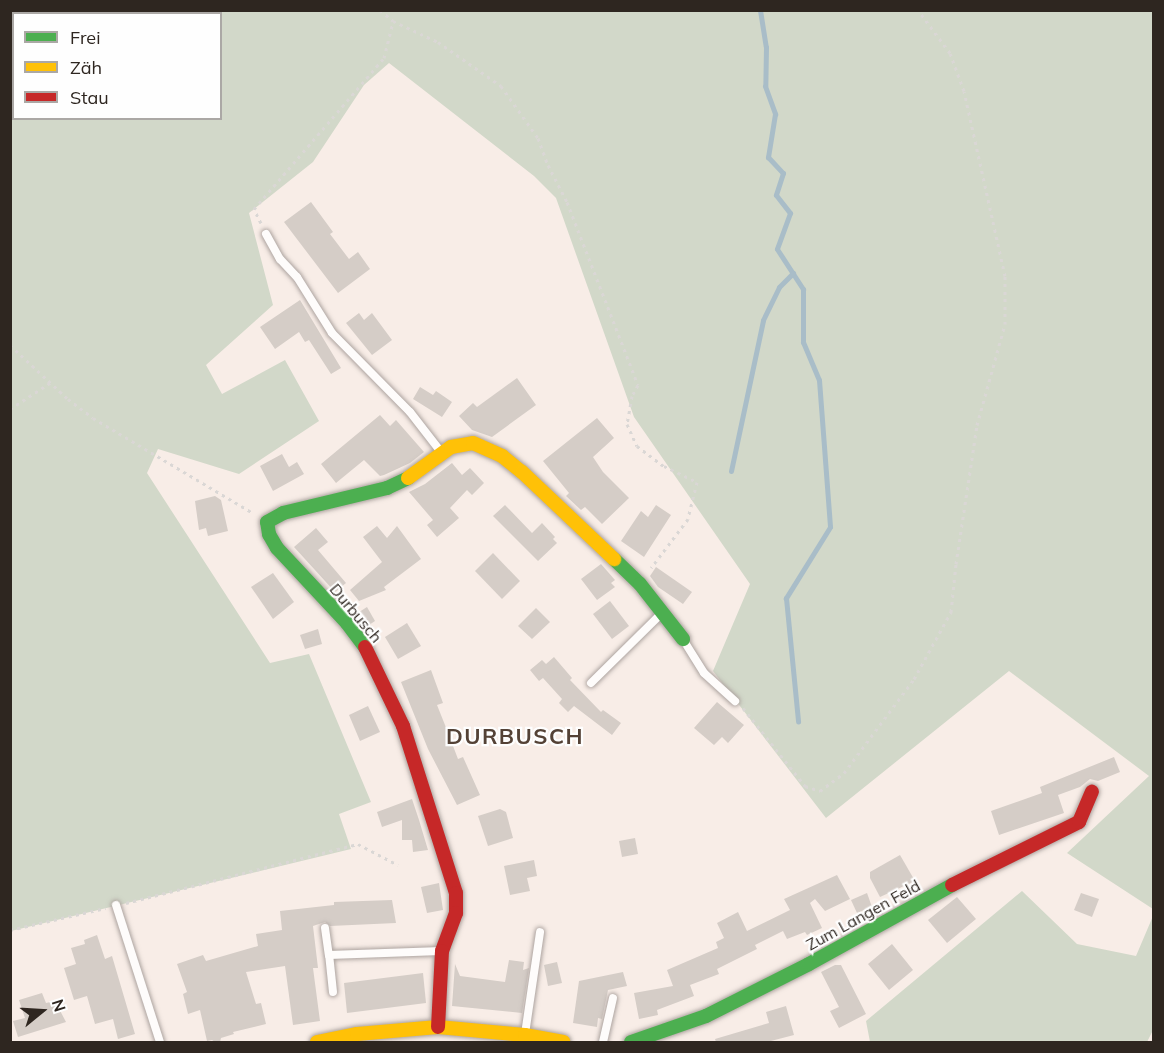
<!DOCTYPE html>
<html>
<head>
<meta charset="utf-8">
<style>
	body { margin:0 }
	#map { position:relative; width:1164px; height:1053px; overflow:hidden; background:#f8ede7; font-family:Mulish,sans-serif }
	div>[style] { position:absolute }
	.green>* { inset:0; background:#d2d8c9 }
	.stream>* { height:5px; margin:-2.5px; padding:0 2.5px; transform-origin:2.5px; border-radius:2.5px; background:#a9bdc8 }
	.building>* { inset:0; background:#d5cdc7 }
	.path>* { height:3px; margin-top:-1.5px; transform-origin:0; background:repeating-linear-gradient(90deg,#dad7d5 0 3px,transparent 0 7.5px) }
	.roads { filter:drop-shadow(0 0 2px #ada4a0) drop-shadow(0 0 2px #ada4a0) }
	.lane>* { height:8px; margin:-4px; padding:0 4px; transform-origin:4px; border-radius:4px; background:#fefcfb }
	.fast>* { height:14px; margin:-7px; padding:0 7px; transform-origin:7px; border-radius:7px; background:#4caf50 }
	.slow>* { height:14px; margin:-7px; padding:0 7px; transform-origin:7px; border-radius:7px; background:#ffc107 }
	.jam>* { height:14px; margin:-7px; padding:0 7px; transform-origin:7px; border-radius:7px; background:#c62828 }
	span { translate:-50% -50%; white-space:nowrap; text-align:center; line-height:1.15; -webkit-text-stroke:4.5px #fefefe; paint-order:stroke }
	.street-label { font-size:16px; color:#2e2620 }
	.district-label { font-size:22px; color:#544236; font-weight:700; letter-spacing:1.5px }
	.frame { position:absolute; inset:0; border:12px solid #2e2620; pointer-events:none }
	.legend { position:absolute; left:12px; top:12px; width:210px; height:108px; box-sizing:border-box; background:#fefefe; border:2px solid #aba8a5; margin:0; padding:8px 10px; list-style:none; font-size:18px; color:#2e2620 }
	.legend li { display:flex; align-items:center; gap:12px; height:30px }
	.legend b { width:30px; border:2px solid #aba8a5 }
	.north { position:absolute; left:12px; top:981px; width:60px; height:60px; -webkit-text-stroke:4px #fefefe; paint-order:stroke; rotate:72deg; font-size:16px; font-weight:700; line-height:24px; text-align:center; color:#2e2620 }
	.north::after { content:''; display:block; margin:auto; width:21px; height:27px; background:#2e2620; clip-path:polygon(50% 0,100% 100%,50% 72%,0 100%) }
</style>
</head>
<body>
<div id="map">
	<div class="green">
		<div style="clip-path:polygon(evenodd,10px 11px,1153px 11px,1153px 909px,1067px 853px,1149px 776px,1009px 671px,826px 818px,713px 671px,750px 584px,634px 417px,556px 198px,534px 176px,389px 63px,364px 85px,313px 162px,249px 213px,273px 305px,206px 365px,222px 394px,285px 360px,319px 421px,239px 474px,158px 449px,147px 473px,270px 663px,309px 654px,371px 802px,339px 814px,351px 849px,11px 931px,10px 11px,14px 14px,220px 14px,220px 118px,14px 118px,14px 14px)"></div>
		<div style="clip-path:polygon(1022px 891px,1077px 944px,1136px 956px,1153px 916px,1154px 1028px,1147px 1042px,870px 1042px,866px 1021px)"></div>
	</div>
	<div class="stream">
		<div style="left:760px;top:10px;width:37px;rotate:81deg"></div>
		<div style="left:766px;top:47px;width:39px;rotate:91deg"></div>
		<div style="left:765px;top:86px;width:30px;rotate:70deg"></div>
		<div style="left:775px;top:114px;width:44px;rotate:99.2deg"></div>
		<div style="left:768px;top:157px;width:22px;rotate:47deg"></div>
		<div style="left:783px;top:173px;width:23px;rotate:108deg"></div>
		<div style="left:776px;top:195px;width:23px;rotate:52deg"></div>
		<div style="left:790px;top:213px;width:38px;rotate:110deg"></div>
		<div style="left:777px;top:249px;width:48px;rotate:57deg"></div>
		<div style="left:803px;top:289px;width:53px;rotate:90deg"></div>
		<div style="left:803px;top:342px;width:41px;rotate:67.2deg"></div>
		<div style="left:819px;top:380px;width:147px;rotate:85.7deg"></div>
		<div style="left:830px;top:527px;width:84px;rotate:121.8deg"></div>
		<div style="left:786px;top:598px;width:124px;rotate:84.4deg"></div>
		<div style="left:731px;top:471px;width:154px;rotate:-78deg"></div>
		<div style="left:763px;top:320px;width:37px;rotate:-64deg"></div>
		<div style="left:779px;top:287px;width:20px;rotate:-45deg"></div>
	</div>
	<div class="building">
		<div style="clip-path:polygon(311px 202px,333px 232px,330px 234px,349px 259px,358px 252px,370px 269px,338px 293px,284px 222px)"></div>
		<div style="clip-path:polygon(300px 300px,341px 368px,331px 374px,309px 340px,305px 342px,299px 332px,275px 349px,260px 327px)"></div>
		<div style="clip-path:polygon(359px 313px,364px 320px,372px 313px,392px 340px,372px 355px,346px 323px)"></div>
		<div style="clip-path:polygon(517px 378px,536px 405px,492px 437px,472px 430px,459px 416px,473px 403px,477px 407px)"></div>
		<div style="clip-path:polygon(420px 387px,433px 395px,436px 391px,452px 402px,442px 417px,413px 399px)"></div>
		<div style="clip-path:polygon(380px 415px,390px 426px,396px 420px,424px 452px,410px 463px,384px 475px,380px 476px,364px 460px,336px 483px,321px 464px)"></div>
		<div style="clip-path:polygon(597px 418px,614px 438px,593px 457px,603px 472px,629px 498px,602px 524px,585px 507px,581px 510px,566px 496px,569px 493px,543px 461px)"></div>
		<div style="clip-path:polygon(282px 454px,289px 467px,297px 462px,304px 474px,273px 491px,260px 466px)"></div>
		<div style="clip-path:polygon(452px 463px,462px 475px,470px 468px,484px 483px,472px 495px,467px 490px,450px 508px,459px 518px,437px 537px,427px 525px,433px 520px,409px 492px,425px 484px)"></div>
		<div style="clip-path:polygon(215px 496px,221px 500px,228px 531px,208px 536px,206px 528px,199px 530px,195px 501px)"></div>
		<div style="clip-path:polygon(505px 505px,532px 533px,542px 523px,555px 537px,553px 539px,557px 543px,538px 561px,493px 516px)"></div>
		<div style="clip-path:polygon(656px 505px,671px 515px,644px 557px,621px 541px,641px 511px,648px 517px)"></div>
		<div style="clip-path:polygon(377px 526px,387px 538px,397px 526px,421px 559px,384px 587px,386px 590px,359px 601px,350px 590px,382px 562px,363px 537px)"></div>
		<div style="clip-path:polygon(316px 528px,328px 542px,318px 550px,346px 583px,335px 592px,294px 547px)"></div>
		<div style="clip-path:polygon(493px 553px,520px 581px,502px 599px,475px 571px)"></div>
		<div style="clip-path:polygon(601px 564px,615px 580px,611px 583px,615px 587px,597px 600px,581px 579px)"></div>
		<div style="clip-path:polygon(656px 567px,692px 592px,683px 604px,658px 587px,650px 576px)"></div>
		<div style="clip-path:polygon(273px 573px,294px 602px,273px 619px,251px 587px)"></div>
		<div style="clip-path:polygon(610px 601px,629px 626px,612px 639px,593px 614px)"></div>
		<div style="clip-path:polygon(367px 607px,375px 621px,366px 627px,356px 614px)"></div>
		<div style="clip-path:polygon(536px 608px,550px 622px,532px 639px,518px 626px)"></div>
		<div style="clip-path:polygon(407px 623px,421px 646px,398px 659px,385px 637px)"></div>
		<div style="clip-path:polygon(318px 629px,322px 644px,305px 649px,300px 635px)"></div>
		<div style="clip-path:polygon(554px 657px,572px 678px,570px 680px,601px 712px,603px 710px,621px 723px,612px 735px,574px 706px,568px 712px,559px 703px,562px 699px,543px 678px,539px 681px,530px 670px,542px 660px,546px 664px)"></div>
		<div style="clip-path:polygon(431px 670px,443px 703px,437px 705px,445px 725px,458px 759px,463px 757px,480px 795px,457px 805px,428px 749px,401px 682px)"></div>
		<div style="clip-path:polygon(717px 702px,744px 725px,728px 743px,722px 737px,714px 745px,694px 728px)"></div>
		<div style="clip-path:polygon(368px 706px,380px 732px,360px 741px,349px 715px)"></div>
		<div style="clip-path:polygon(1114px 757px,1120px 772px,1098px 781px,1090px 779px,1080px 787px,1058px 795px,1064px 813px,999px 835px,991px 811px,1042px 793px,1040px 787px)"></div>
		<div style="clip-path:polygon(412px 799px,419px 820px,428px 850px,413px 852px,412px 840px,402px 840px,402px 820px,382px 827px,377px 812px)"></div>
		<div style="clip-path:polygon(500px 809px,506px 812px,513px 838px,488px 846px,478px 816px)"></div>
		<div style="clip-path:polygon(635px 838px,638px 854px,622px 857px,619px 841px)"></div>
		<div style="clip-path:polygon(900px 855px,915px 881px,880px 897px,870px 878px,870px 872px)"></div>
		<div style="clip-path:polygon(534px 860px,537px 876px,527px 878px,530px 891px,510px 895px,504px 866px)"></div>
		<div style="clip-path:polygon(837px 875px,850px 899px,825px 911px,815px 899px,810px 903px,822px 928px,807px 935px,805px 932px,787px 939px,783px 931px,755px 945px,757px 949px,717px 969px,719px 974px,690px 985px,694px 996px,657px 1010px,658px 1015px,639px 1019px,634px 993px,673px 986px,667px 970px,718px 948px,716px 942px,724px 938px,717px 923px,738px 912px,747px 931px,790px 910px,784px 899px)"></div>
		<div style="clip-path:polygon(439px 883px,443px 910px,427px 913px,421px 887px)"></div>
		<div style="clip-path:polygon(867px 893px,872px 907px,857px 913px,851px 900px)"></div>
		<div style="clip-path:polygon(1081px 893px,1099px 899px,1092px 917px,1074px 910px)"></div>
		<div style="clip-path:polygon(957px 897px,976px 919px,947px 943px,928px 920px)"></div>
		<div style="clip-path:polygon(392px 900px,396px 923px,330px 926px,325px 922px,313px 926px,318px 968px,313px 968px,320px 1021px,293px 1025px,285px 966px,246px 972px,256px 1004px,261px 1003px,266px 1024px,233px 1032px,234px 1034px,221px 1038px,220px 1042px,215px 1042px,212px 1040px,207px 1041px,200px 1010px,188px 1014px,183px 994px,187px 992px,177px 964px,203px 955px,206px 961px,258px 946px,256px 934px,282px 930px,280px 911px,334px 905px,334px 902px)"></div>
		<div style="clip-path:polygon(97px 935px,105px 959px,112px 956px,135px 1034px,118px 1039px,113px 1019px,95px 1024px,87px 996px,74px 1000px,64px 968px,76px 964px,71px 948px,85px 944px,84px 940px)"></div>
		<div style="clip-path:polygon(892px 944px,913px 970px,889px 990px,868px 964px)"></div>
		<div style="clip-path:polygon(509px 960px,524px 962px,523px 970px,529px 968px,522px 1013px,452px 1006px,455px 964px,460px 976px,505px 982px)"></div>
		<div style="clip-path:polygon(557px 962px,562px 983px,548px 986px,544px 965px)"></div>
		<div style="clip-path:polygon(835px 965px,841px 965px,866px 1014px,839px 1028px,830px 1011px,839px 1007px,821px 972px)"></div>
		<div style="clip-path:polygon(623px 972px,627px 986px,608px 990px,602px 1019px,598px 1018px,597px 1027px,573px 1023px,579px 981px)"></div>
		<div style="clip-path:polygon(423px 973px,426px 1003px,347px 1013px,344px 983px)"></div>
		<div style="clip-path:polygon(42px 993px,46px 1003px,55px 1001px,66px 1022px,18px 1037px,13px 1021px,25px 1018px,19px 1000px)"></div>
		<div style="clip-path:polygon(786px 1006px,794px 1035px,767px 1042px,716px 1042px,715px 1039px,769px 1023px,766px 1012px)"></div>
	</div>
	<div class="path">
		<div style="left:380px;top:10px;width:17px;rotate:40deg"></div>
		<div style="left:393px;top:21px;width:50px;rotate:25deg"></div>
		<div style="left:438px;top:42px;width:77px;rotate:34.9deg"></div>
		<div style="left:501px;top:86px;width:64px;rotate:54.6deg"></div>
		<div style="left:538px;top:138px;width:29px;rotate:70deg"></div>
		<div style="left:548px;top:165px;width:42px;rotate:62.8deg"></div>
		<div style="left:567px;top:202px;width:196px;rotate:68.8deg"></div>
		<div style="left:638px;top:385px;width:13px;rotate:119deg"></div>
		<div style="left:632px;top:396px;width:28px;rotate:100deg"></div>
		<div style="left:627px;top:424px;width:24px;rotate:66deg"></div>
		<div style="left:637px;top:446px;width:34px;rotate:37deg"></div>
		<div style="left:664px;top:466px;width:37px;rotate:26deg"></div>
		<div style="left:697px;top:482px;width:38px;rotate:104deg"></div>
		<div style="left:688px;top:519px;width:61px;rotate:127.1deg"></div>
		<div style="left:261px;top:223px;width:16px;rotate:-117deg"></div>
		<div style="left:254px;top:209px;width:199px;rotate:-49.3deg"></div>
		<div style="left:384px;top:58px;width:38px;rotate:-76deg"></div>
		<div style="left:10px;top:345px;width:79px;rotate:43deg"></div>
		<div style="left:68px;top:399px;width:31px;rotate:37deg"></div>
		<div style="left:93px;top:418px;width:186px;rotate:30.7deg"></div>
		<div style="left:10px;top:409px;width:48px;rotate:-33deg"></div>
		<div style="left:743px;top:708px;width:100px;rotate:51.5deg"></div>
		<div style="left:805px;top:786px;width:16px;rotate:18deg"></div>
		<div style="left:820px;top:791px;width:30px;rotate:-37deg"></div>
		<div style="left:844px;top:773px;width:117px;rotate:-53.3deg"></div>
		<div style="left:914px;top:679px;width:77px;rotate:-61.1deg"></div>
		<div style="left:951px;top:612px;width:48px;rotate:-84.1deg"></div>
		<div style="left:956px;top:564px;width:141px;rotate:-81.4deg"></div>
		<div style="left:977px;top:425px;width:105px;rotate:-74.5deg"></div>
		<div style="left:1005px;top:324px;width:48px;rotate:-90deg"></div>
		<div style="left:1005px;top:276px;width:189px;rotate:-102.5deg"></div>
		<div style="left:964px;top:91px;width:40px;rotate:-110.2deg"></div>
		<div style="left:950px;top:53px;width:54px;rotate:-126.7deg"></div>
		<div style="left:126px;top:903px;width:239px;rotate:-14.3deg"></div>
		<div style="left:358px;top:844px;width:45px;rotate:27.7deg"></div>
		<div style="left:10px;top:930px;width:98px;rotate:-13deg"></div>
	</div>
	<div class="roads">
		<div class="lane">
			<div style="left:266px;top:234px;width:29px;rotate:61deg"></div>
			<div style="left:280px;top:259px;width:25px;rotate:47deg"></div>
			<div style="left:297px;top:277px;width:66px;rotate:58deg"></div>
			<div style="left:332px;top:333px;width:111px;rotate:45.4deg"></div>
			<div style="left:410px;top:412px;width:51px;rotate:52.2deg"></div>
			<div style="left:684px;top:641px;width:38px;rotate:58deg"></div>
			<div style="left:704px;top:673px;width:42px;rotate:42.1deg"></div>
			<div style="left:591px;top:683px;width:98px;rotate:-44.6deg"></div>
			<div style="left:116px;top:905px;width:144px;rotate:72.2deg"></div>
			<div style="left:325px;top:928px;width:27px;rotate:82deg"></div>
			<div style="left:333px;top:992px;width:37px;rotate:-96deg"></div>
			<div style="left:329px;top:955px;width:112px;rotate:-2deg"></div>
			<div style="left:525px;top:1034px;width:103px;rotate:-81.6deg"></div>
			<div style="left:603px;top:1042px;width:45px;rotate:-77.2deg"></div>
		</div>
		<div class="fast">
			<div style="left:614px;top:559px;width:36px;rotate:44deg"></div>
			<div style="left:640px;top:584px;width:70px;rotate:52deg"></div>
			<div style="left:365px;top:647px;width:30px;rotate:-127deg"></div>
			<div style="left:347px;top:623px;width:103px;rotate:-133deg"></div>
			<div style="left:277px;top:548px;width:16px;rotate:-120deg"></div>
			<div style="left:269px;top:534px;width:12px;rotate:-99deg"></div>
			<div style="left:267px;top:522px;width:18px;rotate:-29deg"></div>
			<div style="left:283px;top:513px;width:107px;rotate:-13.5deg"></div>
			<div style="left:387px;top:488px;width:23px;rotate:-25deg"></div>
			<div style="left:631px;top:1042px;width:79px;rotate:-19.1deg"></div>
			<div style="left:706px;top:1016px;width:115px;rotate:-26.8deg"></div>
			<div style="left:809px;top:964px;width:163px;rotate:-28.9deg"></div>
		</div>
		<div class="slow">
			<div style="left:408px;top:478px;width:53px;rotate:-35.8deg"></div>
			<div style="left:451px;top:447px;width:22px;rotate:-10deg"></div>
			<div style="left:473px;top:443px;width:32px;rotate:24deg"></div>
			<div style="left:502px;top:456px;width:26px;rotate:39deg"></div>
			<div style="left:522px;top:472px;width:127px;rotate:43.4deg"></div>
			<div style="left:317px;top:1042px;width:41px;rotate:-11.3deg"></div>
			<div style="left:357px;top:1034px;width:81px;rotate:-4.9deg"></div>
			<div style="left:438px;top:1027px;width:87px;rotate:5.3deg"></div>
			<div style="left:525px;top:1035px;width:39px;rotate:10deg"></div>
		</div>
		<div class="jam">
			<div style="left:365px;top:647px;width:88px;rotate:64.3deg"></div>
			<div style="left:403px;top:726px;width:175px;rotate:72.4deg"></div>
			<div style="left:456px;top:893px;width:20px;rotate:90deg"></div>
			<div style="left:456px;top:913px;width:40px;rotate:110.2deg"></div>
			<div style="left:442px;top:951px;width:76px;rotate:93deg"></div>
			<div style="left:952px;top:885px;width:142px;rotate:-26.4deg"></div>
			<div style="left:1079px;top:822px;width:33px;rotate:-67deg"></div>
		</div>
	</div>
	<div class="street-label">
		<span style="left:356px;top:613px;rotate:50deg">Durbusch</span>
		<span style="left:863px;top:915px;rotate:-29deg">Zum Langen Feld</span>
	</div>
	<div class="district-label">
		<span style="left:515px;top:737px">DURBUSCH</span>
	</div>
	<div class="frame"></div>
	<ul class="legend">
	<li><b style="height:8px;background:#4caf50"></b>Frei</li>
	<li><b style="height:8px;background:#ffc107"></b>Zäh</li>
	<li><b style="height:8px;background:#c62828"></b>Stau</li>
	</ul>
	<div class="north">N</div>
</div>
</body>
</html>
